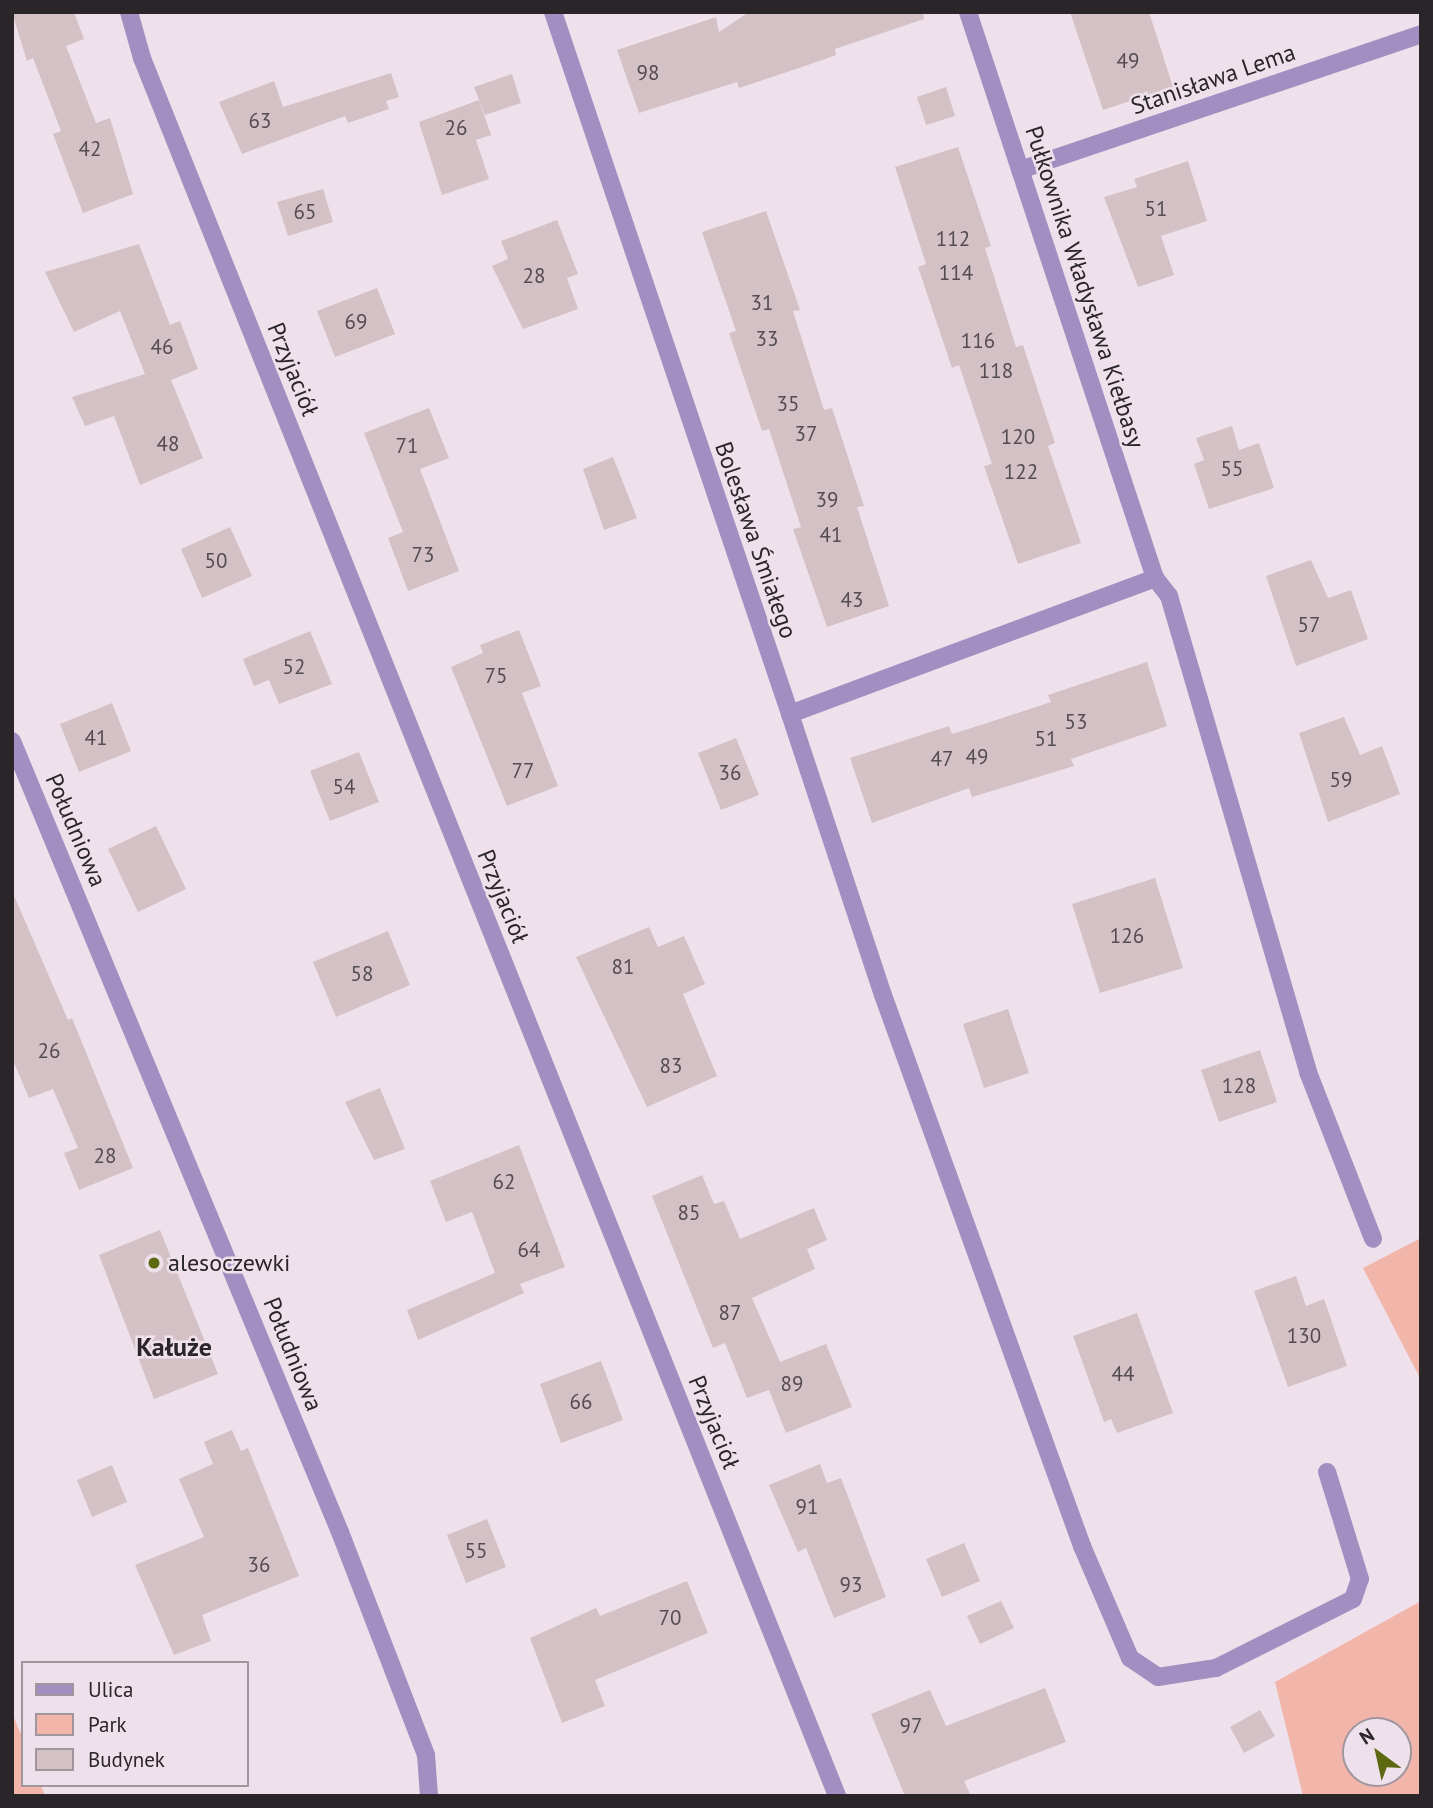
<!DOCTYPE html>
<html>
<head>
<meta charset="utf-8">
<style>
	body { margin:0 }
	#map { position:relative; width:1433px; height:1808px; overflow:hidden; background:#efe1ec; font-family:"PT Sans",sans-serif }
	div>[style] { position:absolute }
	.green>* { inset:0; background:#f1b5aa }
	.building>* { inset:0; background:#d3c1c5 }
	.minor>* { height:18px; margin:-9px; padding:0 9px; transform-origin:9px; border-radius:9px; background:#a28ec0 }
	.dots>* { width:19px; height:19px; translate:-50% -50%; box-sizing:border-box; border:4px solid #efe1ec; border-radius:50% }
	span { translate:-50% -50%; white-space:nowrap; text-align:center; line-height:1.15; -webkit-text-stroke:5px #efe1ec; paint-order:stroke }
	.number-label { font-size:21px; color:#544c50 }
	.number-label span { -webkit-text-stroke-width:0 }
	.street-label { font-size:24px; color:#2a2529 }
	.poi-label { font-size:24px; color:#2a2529 }
	.left { translate:0 -50%; text-align:left }
	.neighbourhood-label { font-size:26px; color:#2a2529; font-weight:700 }
	.frame { position:absolute; inset:0; border:14px solid #2a2529; pointer-events:none }
	.legend { position:absolute; left:21px; top:1661px; width:228px; height:126px; box-sizing:border-box; background:#efe1ec; border:2px solid #a0969e; margin:0; padding:9px 12px; list-style:none; font-size:21px; color:#2a2529 }
	.legend li { display:flex; align-items:center; gap:14px; height:35px }
	.legend b { width:35px; border:2px solid #a0969e }
	.north { position:absolute; left:1342px; top:1717px; width:70px; height:70px; box-sizing:border-box; background:#efe1ec; border:2px solid #a0969e; border-radius:50%; rotate:327deg; font-size:19px; font-weight:700; line-height:28px; text-align:center; color:#2a2529 }
	.north::after { content:''; display:block; margin:auto; width:24px; height:32px; background:#5c6911; clip-path:polygon(50% 0,100% 100%,50% 72%,0 100%) }
</style>
</head>
<body>
<div id="map">
	<div class="green">
		<div style="clip-path:polygon(1421px 1238px,1421px 1380px,1363px 1268px)"></div>
		<div style="clip-path:polygon(evenodd,1421px 1601px,1421px 1796px,1303px 1796px,1275px 1682px,1421px 1601px,1356px 1731px,1398px 1731px,1398px 1773px,1356px 1773px,1356px 1731px)"></div>
		<div style="clip-path:polygon(12px 1713px,23px 1739px,23px 1785px,41px 1785px,45px 1796px,12px 1796px)"></div>
	</div>
	<div class="building">
		<div style="clip-path:polygon(12px 12px,74px 12px,84px 39px,66px 46px,96px 123px,110px 118px,133px 194px,83px 213px,53px 134px,61px 131px,33px 58px,27px 61px)"></div>
		<div style="clip-path:polygon(749px 12px,923px 12px,924px 19px,835px 49px,836px 55px,805px 66px,739px 88px,737px 82px,639px 113px,617px 50px,716px 17px,719px 32px)"></div>
		<div style="clip-path:polygon(1070px 12px,1149px 12px,1173px 87px,1103px 110px)"></div>
		<div style="clip-path:polygon(391px 73px,399px 97px,386px 101px,389px 109px,348px 123px,345px 116px,242px 154px,219px 102px,274px 81px,283px 107px)"></div>
		<div style="clip-path:polygon(512px 74px,521px 103px,485px 115px,474px 87px)"></div>
		<div style="clip-path:polygon(946px 87px,955px 116px,926px 125px,917px 97px)"></div>
		<div style="clip-path:polygon(479px 100px,491px 135px,476px 140px,489px 179px,442px 195px,419px 122px)"></div>
		<div style="clip-path:polygon(958px 147px,991px 246px,985px 248px,1016px 347px,1023px 345px,1055px 443px,1048px 446px,1081px 543px,1018px 564px,984px 466px,992px 464px,959px 365px,952px 368px,918px 267px,926px 264px,895px 167px)"></div>
		<div style="clip-path:polygon(1188px 161px,1207px 221px,1161px 236px,1174px 275px,1138px 287px,1104px 197px,1137px 187px,1134px 179px)"></div>
		<div style="clip-path:polygon(323px 189px,333px 222px,288px 236px,277px 202px)"></div>
		<div style="clip-path:polygon(766px 211px,800px 310px,793px 311px,824px 410px,832px 408px,864px 506px,857px 507px,889px 606px,827px 627px,793px 529px,801px 527px,769px 429px,762px 431px,729px 333px,736px 331px,702px 232px)"></div>
		<div style="clip-path:polygon(557px 220px,578px 274px,567px 278px,578px 309px,523px 329px,492px 266px,508px 259px,501px 241px)"></div>
		<div style="clip-path:polygon(139px 244px,170px 325px,180px 321px,198px 369px,171px 380px,203px 458px,140px 485px,114px 416px,85px 426px,72px 397px,145px 374px,120px 311px,74px 332px,45px 272px)"></div>
		<div style="clip-path:polygon(377px 288px,395px 334px,335px 357px,317px 311px)"></div>
		<div style="clip-path:polygon(429px 408px,449px 458px,420px 469px,459px 571px,408px 591px,388px 538px,403px 532px,364px 433px)"></div>
		<div style="clip-path:polygon(1232px 426px,1239px 450px,1259px 443px,1274px 488px,1209px 509px,1194px 464px,1204px 460px,1196px 438px)"></div>
		<div style="clip-path:polygon(613px 457px,637px 518px,604px 530px,583px 469px)"></div>
		<div style="clip-path:polygon(230px 527px,252px 576px,202px 598px,181px 549px)"></div>
		<div style="clip-path:polygon(1311px 560px,1328px 598px,1351px 590px,1368px 639px,1296px 666px,1266px 576px)"></div>
		<div style="clip-path:polygon(519px 630px,541px 686px,522px 693px,558px 786px,507px 806px,451px 667px,483px 653px,480px 645px)"></div>
		<div style="clip-path:polygon(310px 631px,332px 684px,279px 704px,269px 680px,254px 686px,243px 659px)"></div>
		<div style="clip-path:polygon(1147px 662px,1167px 726px,1071px 759px,1074px 766px,972px 797px,969px 788px,872px 823px,850px 758px,949px 726px,952px 734px,984px 724px,1051px 702px,1048px 695px)"></div>
		<div style="clip-path:polygon(112px 703px,131px 751px,79px 772px,60px 724px)"></div>
		<div style="clip-path:polygon(1344px 717px,1360px 755px,1382px 746px,1400px 794px,1328px 822px,1299px 733px)"></div>
		<div style="clip-path:polygon(736px 738px,759px 795px,721px 810px,698px 753px)"></div>
		<div style="clip-path:polygon(359px 752px,379px 802px,330px 821px,310px 771px)"></div>
		<div style="clip-path:polygon(156px 826px,186px 889px,138px 912px,108px 849px)"></div>
		<div style="clip-path:polygon(1155px 878px,1183px 968px,1100px 993px,1072px 904px)"></div>
		<div style="clip-path:polygon(12px 891px,68px 1020px,72px 1018px,133px 1168px,79px 1190px,64px 1153px,78px 1148px,53px 1089px,29px 1098px,12px 1058px)"></div>
		<div style="clip-path:polygon(649px 927px,658px 947px,684px 936px,705px 984px,683px 994px,717px 1076px,647px 1107px,576px 957px)"></div>
		<div style="clip-path:polygon(388px 931px,410px 985px,336px 1017px,313px 962px)"></div>
		<div style="clip-path:polygon(1008px 1009px,1029px 1073px,984px 1088px,963px 1024px)"></div>
		<div style="clip-path:polygon(1260px 1050px,1277px 1102px,1219px 1122px,1201px 1070px)"></div>
		<div style="clip-path:polygon(380px 1088px,405px 1149px,374px 1160px,345px 1102px)"></div>
		<div style="clip-path:polygon(519px 1145px,565px 1267px,520px 1284px,524px 1293px,418px 1340px,407px 1310px,495px 1273px,472px 1212px,446px 1222px,430px 1181px)"></div>
		<div style="clip-path:polygon(702px 1175px,714px 1204px,724px 1201px,740px 1239px,814px 1208px,827px 1240px,807px 1249px,815px 1269px,752px 1298px,780px 1362px,826px 1344px,852px 1407px,786px 1433px,769px 1390px,747px 1398px,725px 1343px,713px 1348px,652px 1196px)"></div>
		<div style="clip-path:polygon(160px 1230px,218px 1374px,154px 1399px,99px 1255px)"></div>
		<div style="clip-path:polygon(1296px 1276px,1306px 1306px,1324px 1299px,1347px 1366px,1288px 1387px,1254px 1291px)"></div>
		<div style="clip-path:polygon(1137px 1313px,1173px 1413px,1117px 1433px,1111px 1419px,1104px 1422px,1073px 1336px)"></div>
		<div style="clip-path:polygon(601px 1361px,623px 1420px,561px 1443px,540px 1384px)"></div>
		<div style="clip-path:polygon(232px 1430px,241px 1451px,248px 1448px,299px 1576px,202px 1615px,211px 1641px,174px 1655px,135px 1565px,204px 1537px,179px 1479px,213px 1464px,204px 1442px)"></div>
		<div style="clip-path:polygon(820px 1464px,827px 1483px,841px 1478px,886px 1597px,834px 1618px,806px 1548px,798px 1552px,769px 1485px)"></div>
		<div style="clip-path:polygon(112px 1465px,127px 1502px,92px 1517px,77px 1480px)"></div>
		<div style="clip-path:polygon(487px 1519px,506px 1567px,466px 1583px,447px 1535px)"></div>
		<div style="clip-path:polygon(964px 1543px,980px 1581px,942px 1597px,926px 1559px)"></div>
		<div style="clip-path:polygon(687px 1581px,708px 1633px,595px 1680px,605px 1706px,562px 1723px,530px 1638px,596px 1608px,600px 1616px)"></div>
		<div style="clip-path:polygon(1001px 1601px,1014px 1628px,980px 1644px,967px 1616px)"></div>
		<div style="clip-path:polygon(1045px 1688px,1066px 1742px,964px 1781px,971px 1796px,905px 1796px,871px 1714px,930px 1690px,946px 1726px)"></div>
		<div style="clip-path:polygon(1260px 1710px,1275px 1736px,1244px 1753px,1230px 1727px)"></div>
	</div>
	<div class="minor">
		<div style="left:129px;top:12px;width:48px;rotate:74.2deg"></div>
		<div style="left:142px;top:58px;width:1872px;rotate:68.2deg"></div>
		<div style="left:553px;top:12px;width:741px;rotate:71.34deg"></div>
		<div style="left:790px;top:714px;width:390px;rotate:-20.4deg"></div>
		<div style="left:968px;top:12px;width:596px;rotate:71.72deg"></div>
		<div style="left:1155px;top:578px;width:23px;rotate:52deg"></div>
		<div style="left:1169px;top:596px;width:496px;rotate:73.7deg"></div>
		<div style="left:1308px;top:1072px;width:179px;rotate:68.7deg"></div>
		<div style="left:1020px;top:170px;width:423px;rotate:-18.7deg"></div>
		<div style="left:790px;top:714px;width:296px;rotate:71.7deg"></div>
		<div style="left:883px;top:995px;width:586px;rotate:70.14deg"></div>
		<div style="left:1082px;top:1546px;width:122px;rotate:66.8deg"></div>
		<div style="left:1130px;top:1658px;width:34px;rotate:34deg"></div>
		<div style="left:1158px;top:1677px;width:59px;rotate:-8.8deg"></div>
		<div style="left:1216px;top:1668px;width:153px;rotate:-26.7deg"></div>
		<div style="left:1353px;top:1599px;width:21px;rotate:-71deg"></div>
		<div style="left:1360px;top:1579px;width:112px;rotate:-107.1deg"></div>
		<div style="left:12px;top:741px;width:856px;rotate:67.48deg"></div>
		<div style="left:340px;top:1532px;width:239px;rotate:68.9deg"></div>
		<div style="left:426px;top:1755px;width:41px;rotate:85.8deg"></div>
	</div>
	<div class="dots">
		<div style="left:154px;top:1263px;background:#5c6911"></div>
	</div>
	<div class="number-label">
		<span style="left:1128px;top:61px">49</span>
		<span style="left:648px;top:73px">98</span>
		<span style="left:260px;top:121px">63</span>
		<span style="left:456px;top:128px">26</span>
		<span style="left:90px;top:149px">42</span>
		<span style="left:1156px;top:209px">51</span>
		<span style="left:305px;top:212px">65</span>
		<span style="left:953px;top:239px">112</span>
		<span style="left:956px;top:273px">114</span>
		<span style="left:534px;top:276px">28</span>
		<span style="left:762px;top:303px">31</span>
		<span style="left:356px;top:322px">69</span>
		<span style="left:767px;top:339px">33</span>
		<span style="left:978px;top:341px">116</span>
		<span style="left:162px;top:347px">46</span>
		<span style="left:996px;top:371px">118</span>
		<span style="left:788px;top:404px">35</span>
		<span style="left:806px;top:434px">37</span>
		<span style="left:1018px;top:437px">120</span>
		<span style="left:168px;top:444px">48</span>
		<span style="left:407px;top:446px">71</span>
		<span style="left:1232px;top:469px">55</span>
		<span style="left:1021px;top:472px">122</span>
		<span style="left:827px;top:500px">39</span>
		<span style="left:831px;top:535px">41</span>
		<span style="left:423px;top:555px">73</span>
		<span style="left:216px;top:561px">50</span>
		<span style="left:852px;top:600px">43</span>
		<span style="left:1309px;top:625px">57</span>
		<span style="left:294px;top:667px">52</span>
		<span style="left:496px;top:676px">75</span>
		<span style="left:1076px;top:722px">53</span>
		<span style="left:96px;top:738px">41</span>
		<span style="left:1046px;top:739px">51</span>
		<span style="left:977px;top:757px">49</span>
		<span style="left:942px;top:759px">47</span>
		<span style="left:523px;top:771px">77</span>
		<span style="left:730px;top:773px">36</span>
		<span style="left:1341px;top:780px">59</span>
		<span style="left:344px;top:787px">54</span>
		<span style="left:1127px;top:936px">126</span>
		<span style="left:623px;top:967px">81</span>
		<span style="left:362px;top:974px">58</span>
		<span style="left:49px;top:1051px">26</span>
		<span style="left:671px;top:1066px">83</span>
		<span style="left:1239px;top:1086px">128</span>
		<span style="left:105px;top:1156px">28</span>
		<span style="left:504px;top:1182px">62</span>
		<span style="left:689px;top:1213px">85</span>
		<span style="left:529px;top:1250px">64</span>
		<span style="left:730px;top:1313px">87</span>
		<span style="left:1304px;top:1336px">130</span>
		<span style="left:1123px;top:1374px">44</span>
		<span style="left:792px;top:1384px">89</span>
		<span style="left:581px;top:1402px">66</span>
		<span style="left:807px;top:1507px">91</span>
		<span style="left:476px;top:1551px">55</span>
		<span style="left:259px;top:1565px">36</span>
		<span style="left:851px;top:1585px">93</span>
		<span style="left:670px;top:1618px">70</span>
		<span style="left:911px;top:1726px">97</span>
	</div>
	<div class="street-label">
		<span style="left:1213px;top:79px;rotate:-19deg">Stanisława Lema</span>
		<span style="left:1085px;top:287px;rotate:72deg">Pułkownika Władysława Kiełbasy</span>
		<span style="left:293px;top:369px;rotate:68deg">Przyjaciół</span>
		<span style="left:756px;top:540px;rotate:71deg">Bolesława Śmiałego</span>
		<span style="left:76px;top:830px;rotate:67deg">Południowa</span>
		<span style="left:503px;top:896px;rotate:68deg">Przyjaciół</span>
		<span style="left:293px;top:1354px;rotate:68deg">Południowa</span>
		<span style="left:714px;top:1422px;rotate:68deg">Przyjaciół</span>
	</div>
	<div class="poi-label">
		<span class="left" style="left:168px;top:1263px">alesoczewki</span>
	</div>
	<div class="neighbourhood-label">
		<span style="left:174px;top:1347px">Kałuże</span>
	</div>
	<div class="frame"></div>
	<ul class="legend">
	<li><b style="height:9px;background:#a28ec0"></b>Ulica</li>
	<li><b style="height:19px;background:#f1b5aa"></b>Park</li>
	<li><b style="height:19px;background:#d3c1c5"></b>Budynek</li>
	</ul>
	<div class="north">N</div>
</div>
</body>
</html>
